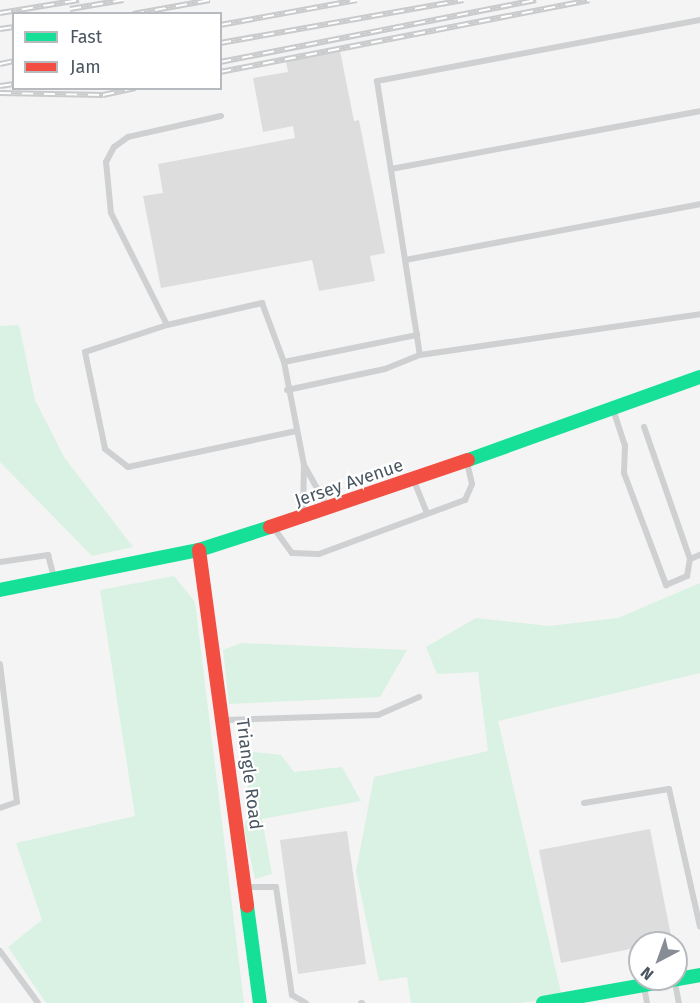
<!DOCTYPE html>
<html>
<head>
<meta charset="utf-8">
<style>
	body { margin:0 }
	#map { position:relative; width:700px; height:1003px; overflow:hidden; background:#f4f4f4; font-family:"Fira Sans",sans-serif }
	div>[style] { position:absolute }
	.green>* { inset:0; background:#d9f2e3 }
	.building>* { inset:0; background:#ddddde }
	.lane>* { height:6px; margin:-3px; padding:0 3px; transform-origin:3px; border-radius:3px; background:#ced0d2 }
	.fast>* { height:14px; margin:-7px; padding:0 7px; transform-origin:7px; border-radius:7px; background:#16e098 }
	.jam>* { height:14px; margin:-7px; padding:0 7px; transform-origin:7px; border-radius:7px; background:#f24e42 }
	.rail>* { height:6px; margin-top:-3px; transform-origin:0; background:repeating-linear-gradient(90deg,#fff 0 11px,#c9cacc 0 22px); box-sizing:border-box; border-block:2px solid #c9cacc }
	span { translate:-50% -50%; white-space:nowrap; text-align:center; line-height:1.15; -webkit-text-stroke:4.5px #fff; paint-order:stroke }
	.street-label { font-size:18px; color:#4a5661 }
	.legend { position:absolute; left:12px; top:12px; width:210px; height:78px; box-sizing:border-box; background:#fff; border:2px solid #b7bbc0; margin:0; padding:8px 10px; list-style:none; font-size:18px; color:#4a5661 }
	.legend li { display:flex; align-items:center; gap:12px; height:30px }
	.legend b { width:30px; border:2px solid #b7bbc0 }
	.north { position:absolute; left:628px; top:931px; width:60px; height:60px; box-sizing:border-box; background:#fff; border:2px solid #b7bbc0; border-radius:50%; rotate:221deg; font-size:16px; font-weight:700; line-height:24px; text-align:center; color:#4a5661 }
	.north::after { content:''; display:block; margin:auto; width:21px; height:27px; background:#868d94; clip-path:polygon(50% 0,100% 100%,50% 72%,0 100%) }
</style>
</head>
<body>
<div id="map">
	<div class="green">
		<div style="clip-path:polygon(19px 325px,35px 400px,64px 457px,133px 547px,92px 556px,0 462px,0 326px)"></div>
		<div style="clip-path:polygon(174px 576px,195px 602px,244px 1003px,46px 1003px,8px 947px,42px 920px,16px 843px,135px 816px,100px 590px)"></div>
		<div style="clip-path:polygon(700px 583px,700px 673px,498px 721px,562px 997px,520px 1003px,411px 1003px,407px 977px,379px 981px,356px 871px,374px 777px,488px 751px,478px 672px,437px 674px,426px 647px,476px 618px,549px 626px,618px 618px)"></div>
		<div style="clip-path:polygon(241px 643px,407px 650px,380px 697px,229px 704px,223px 650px)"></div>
		<div style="clip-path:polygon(245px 751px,281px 755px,294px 772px,342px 767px,361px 801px,262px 819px,272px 874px,255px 879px,244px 829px,250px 807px)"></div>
	</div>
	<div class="building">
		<div style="clip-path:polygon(340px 51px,354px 121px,359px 120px,385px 253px,370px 256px,375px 281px,319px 291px,312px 260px,161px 288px,143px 196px,163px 193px,158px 164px,295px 138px,293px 126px,263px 132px,253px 78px,288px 72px,286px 61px)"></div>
		<div style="clip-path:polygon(650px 829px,672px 941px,640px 943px,640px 947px,561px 963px,539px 850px)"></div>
		<div style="clip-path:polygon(347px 831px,366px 964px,298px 974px,280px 840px)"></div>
	</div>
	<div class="lane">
		<div style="left:700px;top:20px;width:329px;rotate:169.3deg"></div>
		<div style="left:377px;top:81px;width:277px;rotate:81.1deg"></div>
		<div style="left:420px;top:355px;width:283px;rotate:-8.3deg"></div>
		<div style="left:221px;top:116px;width:95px;rotate:167.3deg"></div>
		<div style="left:128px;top:137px;width:17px;rotate:144deg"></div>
		<div style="left:114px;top:147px;width:17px;rotate:118deg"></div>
		<div style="left:106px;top:162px;width:51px;rotate:84.4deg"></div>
		<div style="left:111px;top:213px;width:125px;rotate:63.4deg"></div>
		<div style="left:167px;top:325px;width:98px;rotate:-13deg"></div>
		<div style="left:262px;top:303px;width:63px;rotate:69.6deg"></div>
		<div style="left:284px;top:362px;width:105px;rotate:79deg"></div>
		<div style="left:304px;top:465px;width:47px;rotate:60.7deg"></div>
		<div style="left:391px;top:169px;width:314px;rotate:-10.6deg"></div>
		<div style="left:405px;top:260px;width:300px;rotate:-10.7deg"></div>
		<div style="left:167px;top:325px;width:86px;rotate:161.8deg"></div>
		<div style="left:85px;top:352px;width:99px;rotate:78.3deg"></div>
		<div style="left:105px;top:449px;width:29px;rotate:38deg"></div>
		<div style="left:128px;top:467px;width:172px;rotate:-12.1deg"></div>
		<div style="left:284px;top:362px;width:136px;rotate:-11.5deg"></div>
		<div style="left:287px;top:390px;width:100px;rotate:-12.1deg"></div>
		<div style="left:385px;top:369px;width:38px;rotate:-22deg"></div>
		<div style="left:613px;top:409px;width:38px;rotate:72deg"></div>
		<div style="left:625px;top:445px;width:28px;rotate:92deg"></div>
		<div style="left:624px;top:473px;width:120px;rotate:69.4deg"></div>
		<div style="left:666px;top:585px;width:23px;rotate:-23deg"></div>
		<div style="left:687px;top:576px;width:17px;rotate:-80deg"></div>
		<div style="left:690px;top:559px;width:140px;rotate:-109.2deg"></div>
		<div style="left:414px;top:481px;width:35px;rotate:68deg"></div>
		<div style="left:303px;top:512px;width:47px;rotate:-88.8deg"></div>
		<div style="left:273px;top:527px;width:32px;rotate:54deg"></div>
		<div style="left:292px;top:553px;width:27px;rotate:2deg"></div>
		<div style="left:319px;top:554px;width:156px;rotate:-20.3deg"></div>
		<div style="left:465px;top:500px;width:17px;rotate:-66deg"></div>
		<div style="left:472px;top:484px;width:23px;rotate:-103deg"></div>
		<div style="left:690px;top:559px;width:11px;rotate:-22deg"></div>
		<div style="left:0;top:562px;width:49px;rotate:-8.3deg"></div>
		<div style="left:48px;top:555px;width:23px;rotate:75deg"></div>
		<div style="left:0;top:664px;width:139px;rotate:83deg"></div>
		<div style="left:17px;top:802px;width:18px;rotate:161deg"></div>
		<div style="left:225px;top:720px;width:153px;rotate:-1.9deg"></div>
		<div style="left:378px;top:715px;width:45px;rotate:-23.7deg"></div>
		<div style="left:584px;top:803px;width:86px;rotate:-9.4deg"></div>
		<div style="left:669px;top:789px;width:141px;rotate:77.3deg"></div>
		<div style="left:247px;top:887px;width:29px"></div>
		<div style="left:276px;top:887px;width:109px;rotate:81.6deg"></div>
		<div style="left:292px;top:995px;width:16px;rotate:30deg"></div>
		<div style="left:0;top:951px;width:64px;rotate:53.8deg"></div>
		<div style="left:675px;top:983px;width:20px;rotate:79deg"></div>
		<div style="left:644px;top:987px;width:16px;rotate:79deg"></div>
		<div style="left:361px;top:1003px;width:1px"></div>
	</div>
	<div class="fast">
		<div style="left:468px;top:460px;width:246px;rotate:-19.7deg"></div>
		<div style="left:0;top:590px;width:203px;rotate:-11.4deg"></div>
		<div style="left:199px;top:550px;width:75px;rotate:-17.9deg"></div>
		<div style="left:247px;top:906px;width:98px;rotate:82.4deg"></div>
		<div style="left:543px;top:1003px;width:159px;rotate:-10.1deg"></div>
	</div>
	<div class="jam">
		<div style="left:270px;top:527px;width:209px;rotate:-18.7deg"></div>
		<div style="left:199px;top:550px;width:359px;rotate:82.3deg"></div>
	</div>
	<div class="rail">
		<div style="left:70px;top:9px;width:54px;rotate:-9.6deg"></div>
		<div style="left:0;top:13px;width:80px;rotate:-9.3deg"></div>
		<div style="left:133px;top:14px;width:78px;rotate:-10.3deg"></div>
		<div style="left:220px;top:25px;width:139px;rotate:-10.3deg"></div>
		<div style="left:0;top:29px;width:14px;rotate:-8deg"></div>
		<div style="left:220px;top:43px;width:247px;rotate:-10deg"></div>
		<div style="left:220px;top:62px;width:322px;rotate:-11.1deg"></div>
		<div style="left:0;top:64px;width:14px;rotate:-12deg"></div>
		<div style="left:220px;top:72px;width:376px;rotate:-11deg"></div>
		<div style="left:0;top:86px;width:14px;rotate:-8deg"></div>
		<div style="left:0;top:93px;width:103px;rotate:1.1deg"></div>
		<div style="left:103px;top:95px;width:33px;rotate:-12deg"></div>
	</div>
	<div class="street-label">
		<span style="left:349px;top:483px;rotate:-19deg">Jersey Avenue</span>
		<span style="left:249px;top:774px;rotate:83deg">Triangle Road</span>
	</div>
	<ul class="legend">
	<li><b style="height:8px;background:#16e098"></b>Fast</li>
	<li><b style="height:8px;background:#f24e42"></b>Jam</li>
	</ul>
	<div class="north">N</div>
</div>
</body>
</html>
